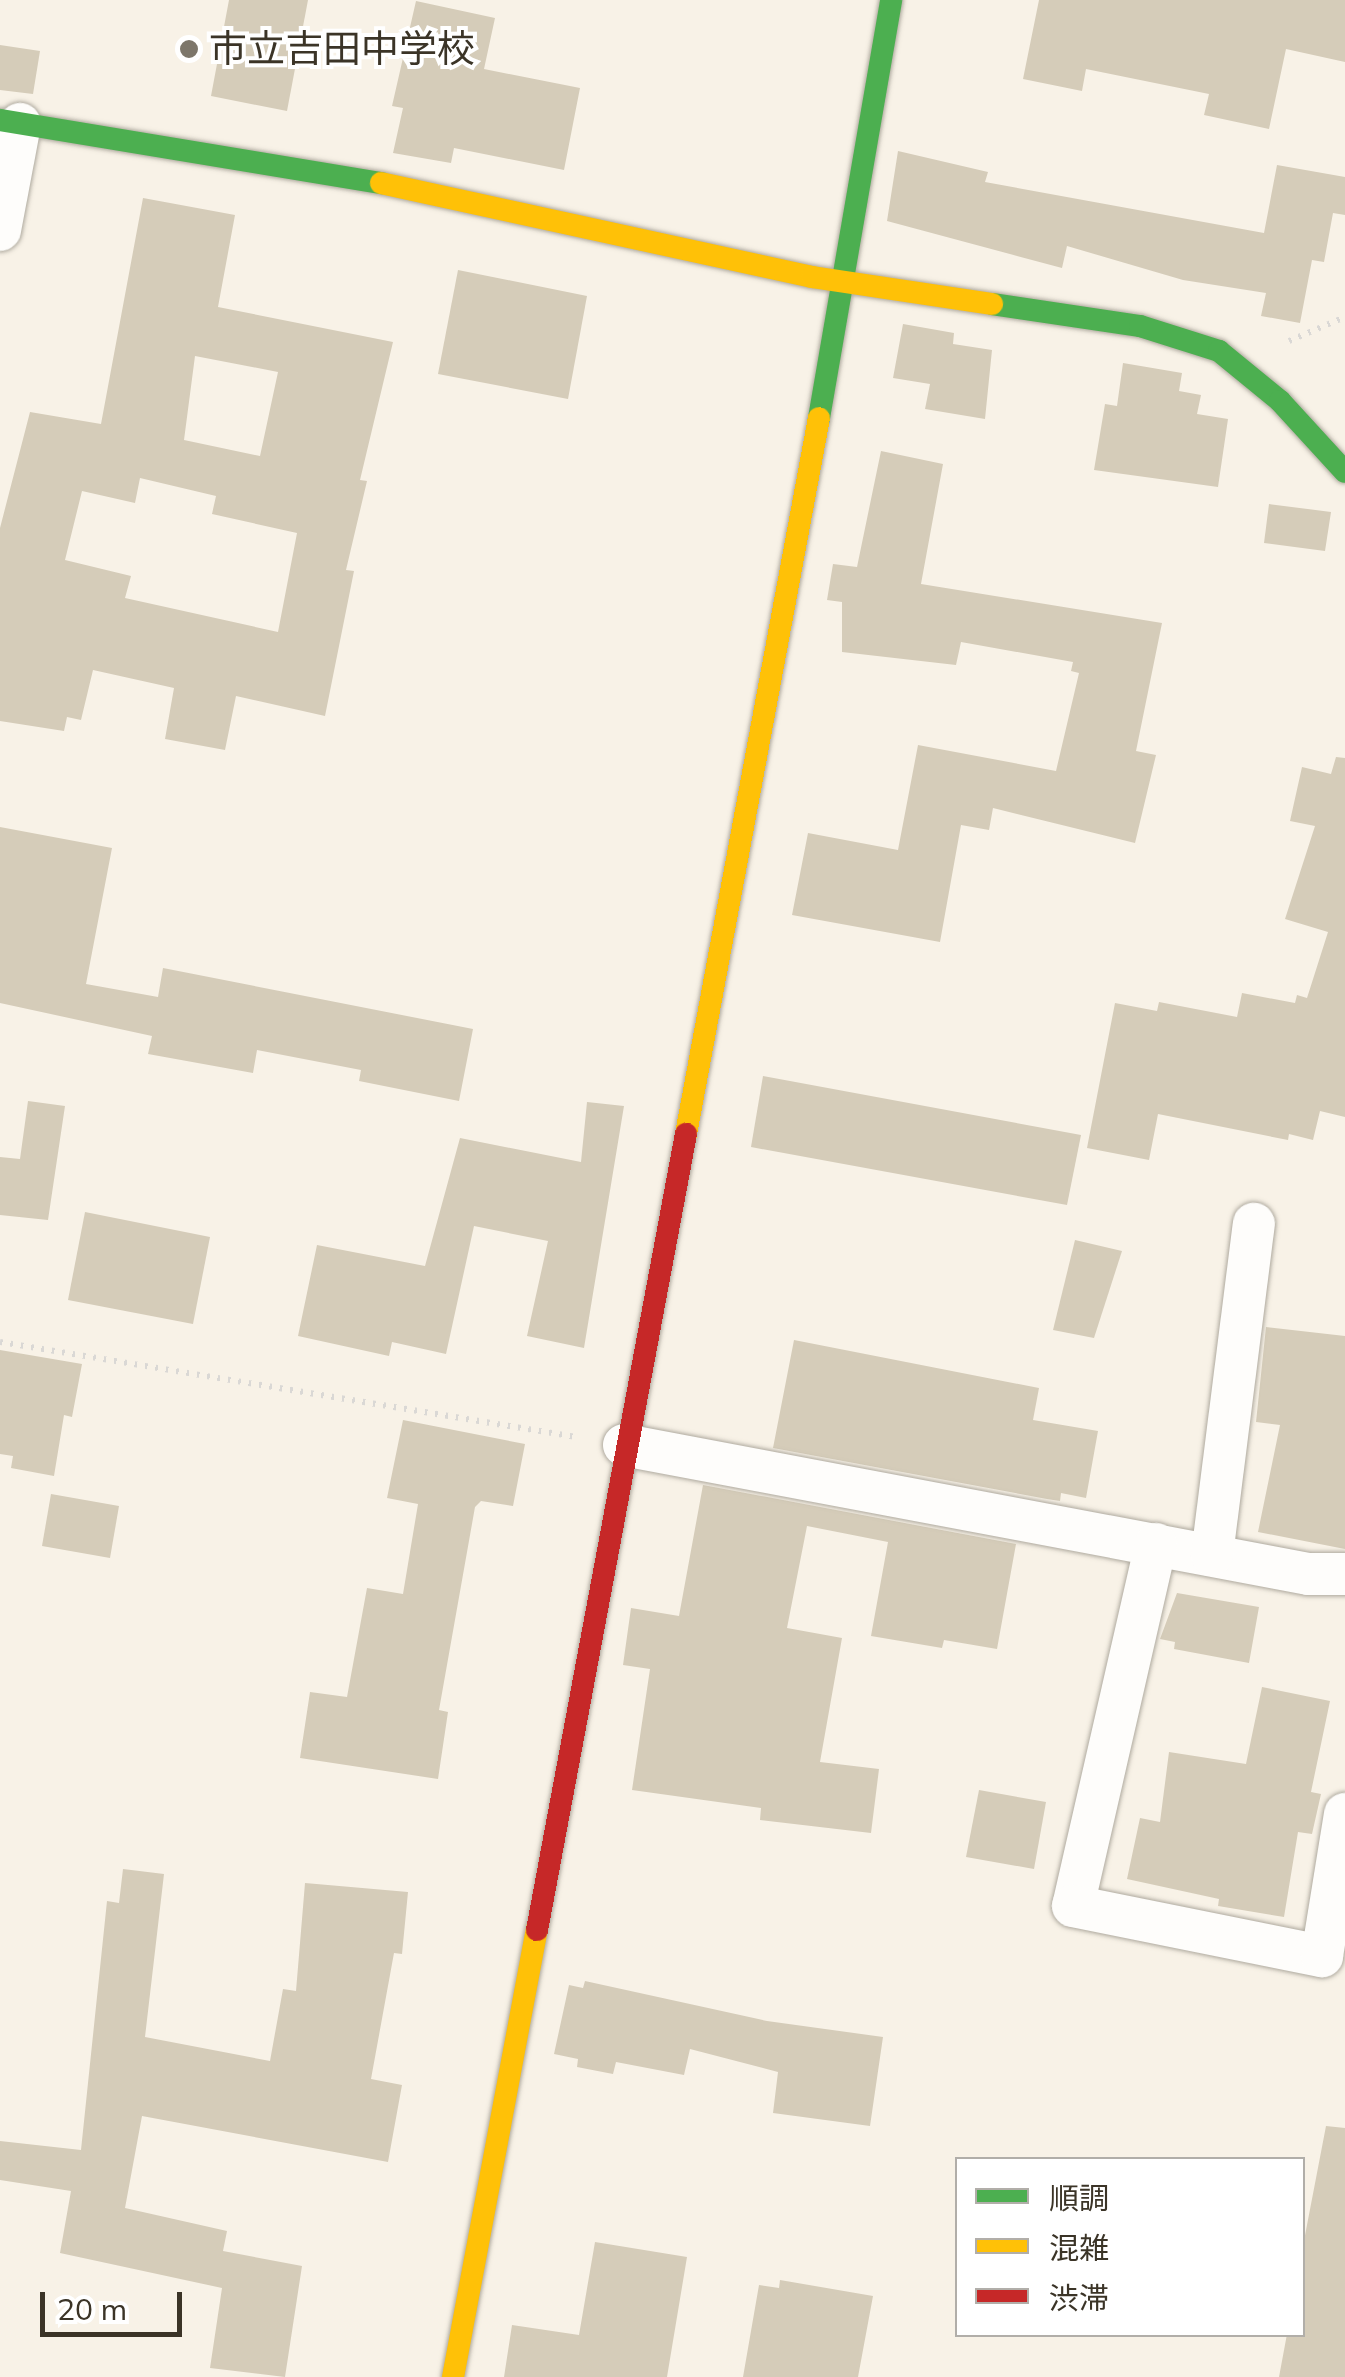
<!DOCTYPE html>
<html>
<head>
<meta charset="utf-8">
<style>
	body { margin:0 }
	#map { position:relative; width:1345px; height:2377px; overflow:hidden; background:#f8f2e7; font-family:Mulish,"Noto Sans JP",sans-serif }
	div>[style] { position:absolute }
	.building>* { inset:0; background:#d5ccb9 }
	.path>* { height:6px; margin-top:-3px; transform-origin:0; background:repeating-linear-gradient(90deg,#dad8d5 0 2.5px,transparent 0 10.5px) }
	.roads { filter:drop-shadow(0 0 2px #afaa9f) drop-shadow(0 0 2px #afaa9f) }
	.street>* { height:42px; margin:-21px; padding:0 21px; transform-origin:21px; border-radius:21px; background:#fefdfb }
	.fast>* { height:22px; margin:-11px; padding:0 11px; transform-origin:11px; border-radius:11px; background:#4caf50 }
	.slow>* { height:22px; margin:-11px; padding:0 11px; transform-origin:11px; border-radius:11px; background:#ffc107 }
	.jam>* { height:22px; margin:-11px; padding:0 11px; transform-origin:11px; border-radius:11px; background:#c62828 }
	.dots>* { width:28px; height:28px; translate:-50% -50%; box-sizing:border-box; border:5px solid #fff; border-radius:50% }
	span { translate:-50% -50%; white-space:nowrap; text-align:center; line-height:1.15; -webkit-text-stroke:8px #fff; paint-order:stroke }
	.poi-label { font-size:38px; color:#3b3427 }
	.left { translate:0 -50%; text-align:left }
	.legend { position:absolute; left:955px; top:2157px; width:350px; height:180px; box-sizing:border-box; background:#fff; border:2px solid #b1aea9; margin:0; padding:12px 18px; list-style:none; font-size:30px; color:#3b3427 }
	.legend li { display:flex; align-items:center; gap:20px; height:50px }
	.legend b { width:50px; border:2px solid #b1aea9 }
	.scale { position:absolute; left:40px; top:2292px; width:142px; height:45px; box-sizing:border-box; border:5px solid #3b3427; border-top:0; padding-left:12px; font-size:30px; line-height:35px; white-space:nowrap; color:#3b3427; -webkit-text-stroke:8px #fff; paint-order:stroke }
</style>
</head>
<body>
<div id="map">
	<div class="building">
		<div style="clip-path:polygon(229px 0,308px 0,287px 111px,211px 96px)"></div>
		<div style="clip-path:polygon(1039px 0,1345px 0,1345px 62px,1286px 49px,1269px 129px,1204px 115px,1209px 94px,1086px 69px,1082px 91px,1023px 79px)"></div>
		<div style="clip-path:polygon(416px 1px,495px 18px,484px 69px,580px 88px,564px 170px,454px 148px,451px 163px,393px 153px,403px 108px,392px 106px)"></div>
		<div style="clip-path:polygon(0 45px,40px 51px,33px 94px,0 90px)"></div>
		<div style="clip-path:polygon(898px 151px,988px 172px,985px 182px,1264px 233px,1277px 165px,1345px 177px,1345px 215px,1333px 213px,1324px 262px,1312px 260px,1300px 323px,1261px 316px,1266px 293px,1183px 280px,1067px 246px,1062px 268px,887px 221px)"></div>
		<div style="clip-path:polygon(evenodd,143px 198px,235px 215px,218px 307px,393px 342px,360px 480px,367px 481px,346px 570px,354px 571px,325px 716px,236px 696px,225px 750px,165px 739px,174px 688px,93px 670px,81px 720px,67px 717px,64px 731px,0 721px,0 528px,30px 412px,101px 424px,143px 198px,195px 356px,278px 372px,260px 456px,184px 440px,195px 356px,143px 198px,140px 478px,216px 496px,212px 514px,297px 533px,278px 632px,125px 598px,131px 576px,65px 560px,82px 491px,135px 503px,140px 478px)"></div>
		<div style="clip-path:polygon(458px 270px,587px 296px,568px 399px,438px 374px)"></div>
		<div style="clip-path:polygon(903px 324px,954px 333px,953px 344px,992px 350px,985px 419px,925px 409px,930px 384px,893px 378px)"></div>
		<div style="clip-path:polygon(1123px 363px,1182px 373px,1179px 391px,1201px 395px,1197px 414px,1228px 419px,1218px 487px,1094px 470px,1105px 404px,1117px 406px)"></div>
		<div style="clip-path:polygon(881px 451px,943px 464px,921px 584px,1162px 623px,1136px 751px,1156px 755px,1135px 843px,993px 808px,989px 830px,961px 825px,940px 942px,792px 915px,808px 833px,898px 850px,918px 745px,1056px 771px,1079px 673px,1071px 671px,1073px 662px,961px 642px,956px 665px,842px 652px,842px 602px,827px 600px,833px 564px,857px 567px)"></div>
		<div style="clip-path:polygon(1269px 504px,1331px 512px,1325px 551px,1264px 543px)"></div>
		<div style="clip-path:polygon(1336px 757px,1345px 758px,1345px 1117px,1320px 1111px,1313px 1140px,1289px 1134px,1288px 1140px,1158px 1114px,1149px 1160px,1087px 1148px,1115px 1003px,1157px 1011px,1159px 1002px,1237px 1017px,1242px 993px,1295px 1003px,1297px 995px,1307px 998px,1328px 932px,1285px 919px,1315px 826px,1290px 821px,1302px 767px,1331px 774px)"></div>
		<div style="clip-path:polygon(0 827px,112px 848px,86px 984px,158px 997px,163px 968px,473px 1029px,459px 1101px,359px 1081px,361px 1070px,257px 1050px,253px 1073px,148px 1054px,152px 1036px,0 1003px)"></div>
		<div style="clip-path:polygon(763px 1076px,1081px 1135px,1067px 1205px,751px 1147px)"></div>
		<div style="clip-path:polygon(28px 1101px,65px 1106px,48px 1220px,0 1215px,0 1157px,20px 1159px)"></div>
		<div style="clip-path:polygon(587px 1102px,624px 1106px,584px 1348px,527px 1336px,548px 1241px,474px 1226px,446px 1354px,392px 1342px,389px 1356px,298px 1336px,317px 1245px,425px 1266px,460px 1138px,581px 1162px)"></div>
		<div style="clip-path:polygon(85px 1212px,210px 1237px,193px 1324px,68px 1300px)"></div>
		<div style="clip-path:polygon(1075px 1240px,1122px 1251px,1094px 1338px,1053px 1330px)"></div>
		<div style="clip-path:polygon(1266px 1327px,1345px 1336px,1345px 1549px,1258px 1532px,1280px 1425px,1256px 1422px)"></div>
		<div style="clip-path:polygon(794px 1340px,1039px 1388px,1033px 1420px,1098px 1431px,1086px 1498px,1061px 1493px,1060px 1501px,1047px 1499px,773px 1448px)"></div>
		<div style="clip-path:polygon(0 1350px,82px 1364px,72px 1417px,64px 1415px,54px 1476px,11px 1468px,13px 1456px,0 1454px)"></div>
		<div style="clip-path:polygon(403px 1420px,525px 1444px,513px 1506px,481px 1501px,475px 1507px,439px 1710px,448px 1712px,438px 1779px,300px 1758px,310px 1692px,347px 1697px,367px 1588px,403px 1594px,418px 1504px,387px 1498px)"></div>
		<div style="clip-path:polygon(703px 1485px,1016px 1544px,997px 1649px,944px 1640px,942px 1648px,871px 1636px,888px 1542px,807px 1526px,787px 1628px,842px 1638px,820px 1762px,879px 1769px,871px 1833px,760px 1820px,761px 1808px,632px 1790px,650px 1669px,623px 1665px,631px 1608px,679px 1616px)"></div>
		<div style="clip-path:polygon(51px 1494px,119px 1506px,110px 1558px,42px 1546px)"></div>
		<div style="clip-path:polygon(1177px 1593px,1259px 1607px,1249px 1663px,1174px 1649px,1175px 1642px,1160px 1639px)"></div>
		<div style="clip-path:polygon(1262px 1687px,1330px 1701px,1311px 1792px,1321px 1794px,1312px 1834px,1298px 1832px,1284px 1917px,1218px 1906px,1219px 1899px,1127px 1879px,1140px 1818px,1160px 1822px,1169px 1752px,1246px 1764px)"></div>
		<div style="clip-path:polygon(979px 1790px,1046px 1802px,1034px 1869px,966px 1857px)"></div>
		<div style="clip-path:polygon(123px 1869px,164px 1874px,145px 2037px,270px 2061px,283px 1989px,296px 1991px,305px 1883px,408px 1892px,402px 1954px,394px 1953px,371px 2079px,402px 2085px,388px 2162px,142px 2116px,125px 2208px,227px 2231px,223px 2251px,302px 2266px,285px 2377px,210px 2368px,222px 2288px,60px 2253px,71px 2191px,0 2180px,0 2141px,81px 2150px,107px 1901px,119px 1903px)"></div>
		<div style="clip-path:polygon(585px 1981px,767px 2021px,883px 2037px,870px 2126px,773px 2113px,778px 2072px,690px 2049px,684px 2075px,616px 2062px,613px 2074px,577px 2067px,578px 2059px,554px 2054px,569px 1985px,583px 1988px)"></div>
		<div style="clip-path:polygon(1326px 2126px,1345px 2128px,1345px 2377px,1279px 2377px,1287px 2334px,1302px 2334px,1302px 2251px)"></div>
		<div style="clip-path:polygon(595px 2242px,687px 2257px,667px 2377px,504px 2377px,512px 2325px,579px 2335px)"></div>
		<div style="clip-path:polygon(780px 2280px,873px 2296px,858px 2377px,743px 2377px,759px 2285px,779px 2288px)"></div>
	</div>
	<div class="path">
		<div style="left:1289px;top:341px;width:61px;rotate:-23.2deg"></div>
		<div style="left:0;top:1342px;width:584px;rotate:9.37deg"></div>
	</div>
	<div class="roads">
		<div class="street">
			<div style="left:0;top:230px;width:108px;rotate:-79.3deg"></div>
			<div style="left:624px;top:1445px;width:697px;rotate:10.67deg"></div>
			<div style="left:1309px;top:1574px;width:36px"></div>
			<div style="left:1156px;top:1544px;width:371px;rotate:102.9deg"></div>
			<div style="left:1073px;top:1906px;width:254px;rotate:11.4deg"></div>
			<div style="left:1322px;top:1956px;width:144px;rotate:-80.8deg"></div>
			<div style="left:1212px;top:1555px;width:334px;rotate:-82.8deg"></div>
		</div>
		<div class="fast">
			<div style="left:0;top:120px;width:386px;rotate:9.4deg"></div>
			<div style="left:992px;top:304px;width:150px;rotate:8.5deg"></div>
			<div style="left:1140px;top:326px;width:83px;rotate:17.6deg"></div>
			<div style="left:1219px;top:351px;width:79px;rotate:39.3deg"></div>
			<div style="left:1280px;top:401px;width:96px;rotate:47.5deg"></div>
			<div style="left:819px;top:418px;width:424px;rotate:-80.2deg"></div>
		</div>
		<div class="slow">
			<div style="left:381px;top:183px;width:441px;rotate:12.3deg"></div>
			<div style="left:812px;top:277px;width:182px;rotate:8.5deg"></div>
			<div style="left:686px;top:1134px;width:728px;rotate:-79.48deg"></div>
			<div style="left:453px;top:2377px;width:455px;rotate:-79.4deg"></div>
		</div>
		<div class="jam">
			<div style="left:537px;top:1930px;width:810px;rotate:-79.4deg"></div>
		</div>
	</div>
	<div class="dots">
		<div style="left:189px;top:49px;background:#7d766a"></div>
	</div>
	<div class="poi-label">
		<span class="left" style="left:209px;top:49px">市立吉田中学校</span>
	</div>
	<ul class="legend">
	<li><b style="height:12px;background:#4caf50"></b>順調</li>
	<li><b style="height:12px;background:#ffc107"></b>混雑</li>
	<li><b style="height:12px;background:#c62828"></b>渋滞</li>
	</ul>
	<div class="scale">20 m</div>
</div>
</body>
</html>
